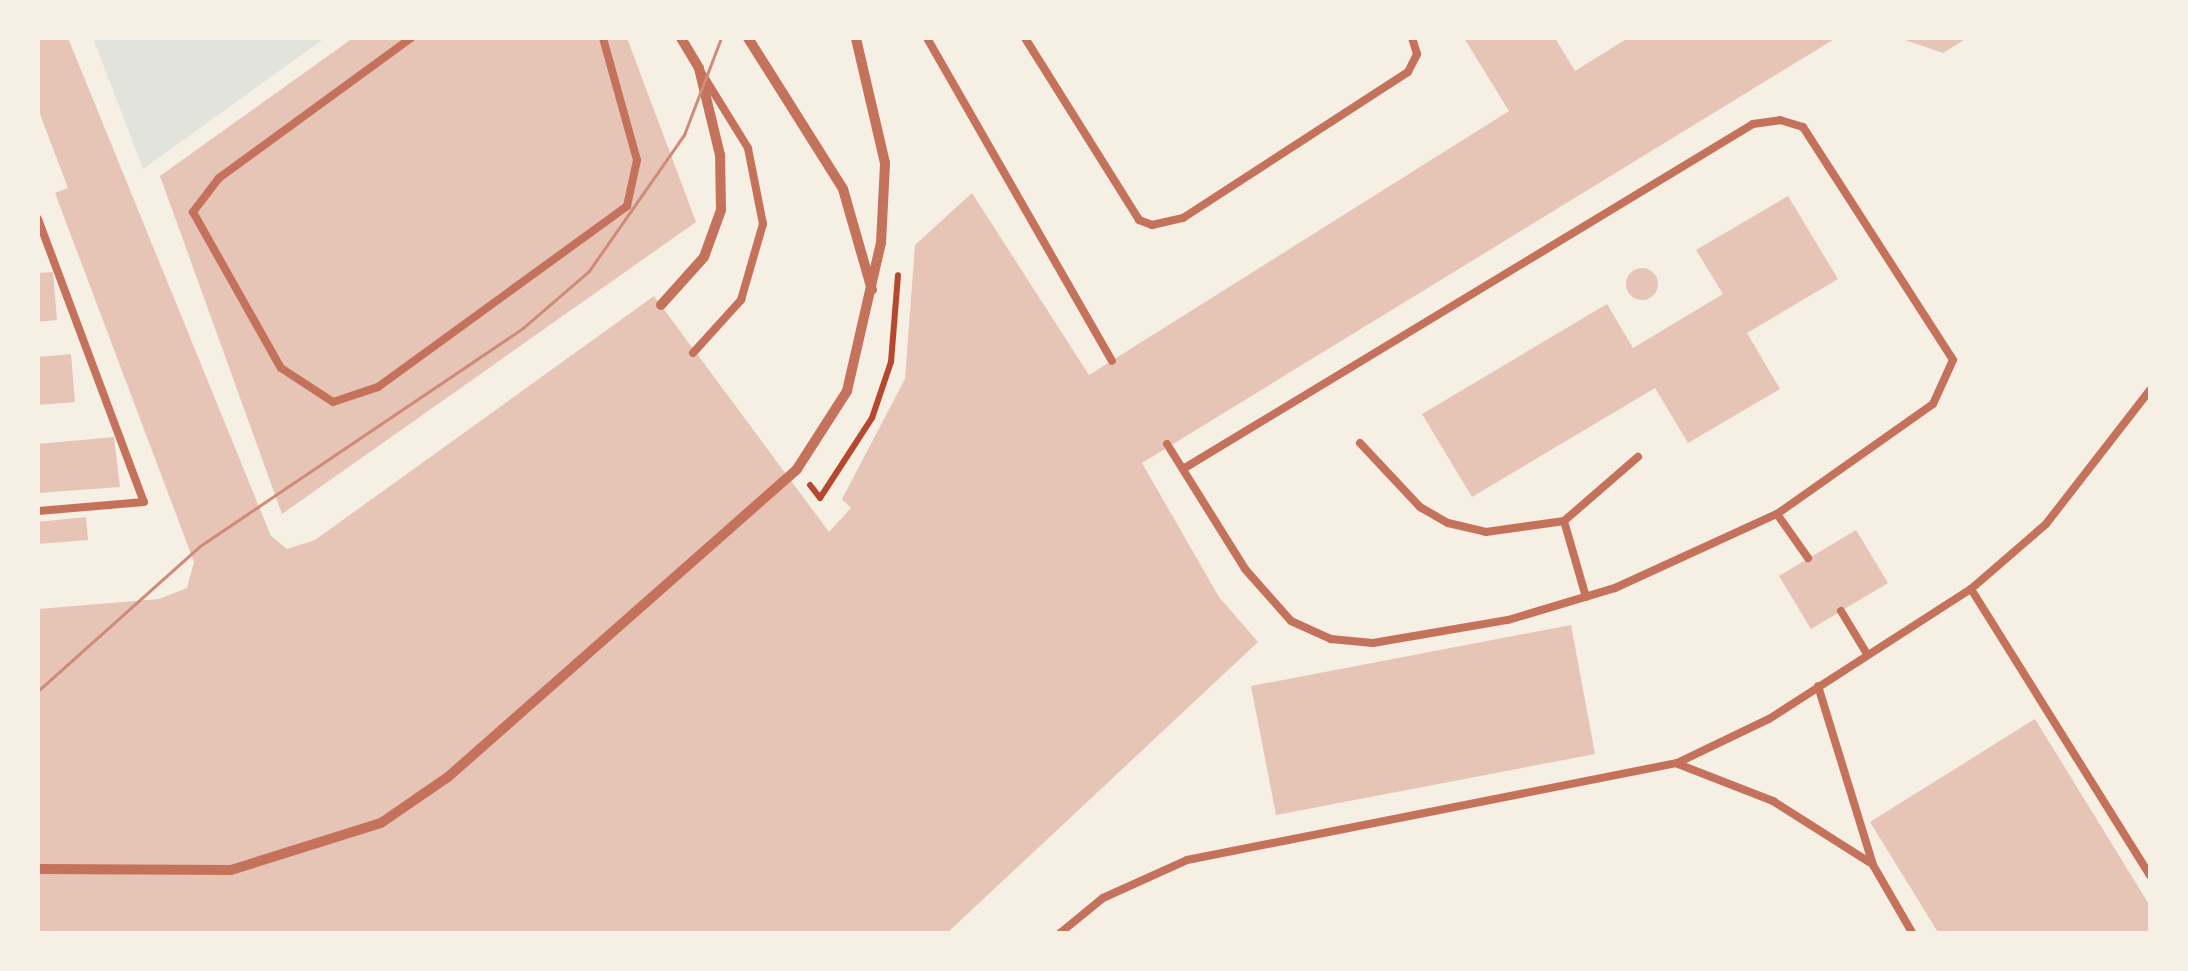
<!DOCTYPE html>
<html>
<head>
<meta charset="utf-8">
<style>
	body { margin:0 }
	#map { position:relative; width:2188px; height:971px; overflow:hidden; background:#f6efe4; font-family:"Public Sans",sans-serif }
	div>[style] { position:absolute }
	.green>* { inset:0; background:#e2e4dc }
	.building>* { inset:0; background:#e6c5b7 }
	.round { border-radius:50% }
	.path>* { height:6px; margin:-3px; padding:0 3px; transform-origin:3px; border-radius:3px; background:#b5482f }
	.service>* { height:8px; margin:-4px; padding:0 4px; transform-origin:4px; border-radius:4px; background:#c5725c }
	.minor>* { height:10px; margin:-5px; padding:0 5px; transform-origin:5px; border-radius:5px; background:#c5725c }
	.tram>* { height:2.5px; margin:-1.25px; padding:0 1.25px; transform-origin:1.25px; border-radius:1.25px; background:#cf8b77 }
	span { translate:-50% -50%; white-space:nowrap; text-align:center; line-height:1.15; -webkit-text-stroke:8px #f6efe4; paint-order:stroke }
	.frame { position:absolute; inset:0; border:40px solid #f6efe4; pointer-events:none }
</style>
</head>
<body>
<div id="map">
	<div class="green">
		<div style="clip-path:polygon(93px 38px,325px 38px,143px 169px)"></div>
	</div>
	<div class="building">
		<div style="clip-path:polygon(38px 38px,68px 38px,271px 536px,287px 549px,315px 540px,654px 296px,829px 532px,851px 508px,842px 499px,905px 379px,915px 245px,972px 193px,1089px 375px,1509px 111px,1464px 38px,1555px 38px,1575px 71px,1628px 38px,1836px 38px,1142px 463px,1219px 597px,1258px 642px,946px 934px,38px 934px,38px 609px,159px 599px,187px 588px,194px 562px,55px 193px,68px 188px,38px 109px)"></div>
		<div style="clip-path:polygon(353px 38px,627px 38px,696px 222px,282px 514px,160px 176px)"></div>
		<div style="clip-path:polygon(1899px 38px,1967px 38px,1943px 53px)"></div>
		<div style="clip-path:polygon(1788px 196px,1838px 279px,1747px 333px,1780px 389px,1688px 443px,1655px 388px,1472px 497px,1422px 414px,1607px 304px,1633px 348px,1723px 294px,1696px 250px)"></div>
		<div class="round" style="left:1626px;top:268px;width:32px;height:32px"></div>
		<div style="clip-path:polygon(53px 272px,57px 320px,38px 322px,38px 273px)"></div>
		<div style="clip-path:polygon(71px 354px,75px 402px,38px 405px,38px 357px)"></div>
		<div style="clip-path:polygon(114px 437px,120px 487px,38px 493px,38px 444px)"></div>
		<div style="clip-path:polygon(86px 517px,88px 540px,38px 544px,38px 522px)"></div>
		<div style="clip-path:polygon(1856px 530px,1888px 583px,1811px 629px,1779px 576px)"></div>
		<div style="clip-path:polygon(1571px 625px,1595px 754px,1276px 815px,1251px 686px)"></div>
		<div style="clip-path:polygon(2035px 719px,2150px 906px,2150px 934px,1939px 934px,1870px 822px)"></div>
	</div>
	<div class="path">
		<div style="left:810px;top:485px;width:16px;rotate:52deg"></div>
		<div style="left:820px;top:498px;width:95px;rotate:-57deg"></div>
		<div style="left:872px;top:418px;width:59px;rotate:-71.3deg"></div>
		<div style="left:891px;top:362px;width:87px;rotate:-85.4deg"></div>
	</div>
	<div class="service">
		<div style="left:411px;top:38px;width:238px;rotate:143.9deg"></div>
		<div style="left:219px;top:178px;width:43px;rotate:127.4deg"></div>
		<div style="left:193px;top:212px;width:179px;rotate:60.6deg"></div>
		<div style="left:281px;top:368px;width:62px;rotate:33.2deg"></div>
		<div style="left:333px;top:402px;width:47px;rotate:-18.4deg"></div>
		<div style="left:378px;top:387px;width:308px;rotate:-36deg"></div>
		<div style="left:627px;top:206px;width:47px;rotate:-77.7deg"></div>
		<div style="left:637px;top:160px;width:127px;rotate:-105.6deg"></div>
		<div style="left:927px;top:38px;width:372px;rotate:60.2deg"></div>
		<div style="left:1025px;top:38px;width:215px;rotate:57.9deg"></div>
		<div style="left:1139px;top:220px;width:14px;rotate:21deg"></div>
		<div style="left:1152px;top:225px;width:32px;rotate:-13deg"></div>
		<div style="left:1183px;top:218px;width:268px;rotate:-33deg"></div>
		<div style="left:1408px;top:72px;width:20px;rotate:-63deg"></div>
		<div style="left:1417px;top:54px;width:17px;rotate:-107deg"></div>
		<div style="left:38px;top:219px;width:302px;rotate:69.5deg"></div>
		<div style="left:144px;top:502px;width:106px;rotate:175.1deg"></div>
		<div style="left:693px;top:353px;width:72px;rotate:-47.8deg"></div>
		<div style="left:741px;top:300px;width:79px;rotate:-73.9deg"></div>
		<div style="left:763px;top:224px;width:77px;rotate:-101.2deg"></div>
		<div style="left:748px;top:148px;width:86px;rotate:-121.7deg"></div>
		<div style="left:1360px;top:443px;width:88px;rotate:46.8deg"></div>
		<div style="left:1420px;top:507px;width:32px;rotate:30deg"></div>
		<div style="left:1448px;top:523px;width:39px;rotate:13deg"></div>
		<div style="left:1486px;top:532px;width:79px;rotate:-8deg"></div>
		<div style="left:1564px;top:521px;width:79px;rotate:73.9deg"></div>
		<div style="left:1167px;top:444px;width:147px;rotate:58deg"></div>
		<div style="left:1245px;top:569px;width:69px;rotate:48.5deg"></div>
		<div style="left:1291px;top:621px;width:44px;rotate:24.2deg"></div>
		<div style="left:1331px;top:639px;width:42px;rotate:5.4deg"></div>
		<div style="left:1373px;top:643px;width:137px;rotate:-9.7deg"></div>
		<div style="left:1508px;top:620px;width:112px;rotate:-16.7deg"></div>
		<div style="left:1615px;top:588px;width:178px;rotate:-24.6deg"></div>
		<div style="left:1777px;top:514px;width:54px;rotate:54.8deg"></div>
		<div style="left:1183px;top:469px;width:666px;rotate:-31.18deg"></div>
		<div style="left:1753px;top:124px;width:27px;rotate:-8deg"></div>
		<div style="left:1780px;top:120px;width:24px;rotate:17deg"></div>
		<div style="left:1803px;top:127px;width:277px;rotate:57.2deg"></div>
		<div style="left:1953px;top:360px;width:48px;rotate:114.4deg"></div>
		<div style="left:1933px;top:404px;width:191px;rotate:144.8deg"></div>
		<div style="left:1564px;top:521px;width:98px;rotate:-40.9deg"></div>
		<div style="left:1971px;top:589px;width:338px;rotate:58deg"></div>
		<div style="left:1841px;top:611px;width:50px;rotate:58.8deg"></div>
		<div style="left:1818px;top:686px;width:187px;rotate:72.9deg"></div>
		<div style="left:1873px;top:865px;width:80px;rotate:59.9deg"></div>
		<div style="left:1678px;top:764px;width:102px;rotate:21.3deg"></div>
		<div style="left:1773px;top:801px;width:114px;rotate:32.4deg"></div>
		<div style="left:1059px;top:934px;width:57px;rotate:-39.3deg"></div>
		<div style="left:1103px;top:898px;width:92px;rotate:-24.3deg"></div>
		<div style="left:1187px;top:860px;width:500px;rotate:-11.2deg"></div>
		<div style="left:1677px;top:763px;width:102px;rotate:-25.6deg"></div>
		<div style="left:1769px;top:719px;width:240px;rotate:-32.8deg"></div>
		<div style="left:1971px;top:589px;width:99px;rotate:-40.9deg"></div>
		<div style="left:2046px;top:524px;width:170px;rotate:-52.2deg"></div>
	</div>
	<div class="minor">
		<div style="left:748px;top:38px;width:178px;rotate:57.8deg"></div>
		<div style="left:843px;top:189px;width:105px;rotate:74deg"></div>
		<div style="left:661px;top:305px;width:64px;rotate:-48.1deg"></div>
		<div style="left:704px;top:257px;width:50px;rotate:-70.1deg"></div>
		<div style="left:721px;top:210px;width:55px;rotate:-91deg"></div>
		<div style="left:720px;top:155px;width:89px;rotate:-103.6deg"></div>
		<div style="left:699px;top:68px;width:35px;rotate:-121deg"></div>
		<div style="left:38px;top:869px;width:193px;rotate:0.3deg"></div>
		<div style="left:231px;top:870px;width:157px;rotate:-17.4deg"></div>
		<div style="left:381px;top:823px;width:81px;rotate:-34.5deg"></div>
		<div style="left:448px;top:777px;width:465px;rotate:-41.4deg"></div>
		<div style="left:797px;top:469px;width:93px;rotate:-57.3deg"></div>
		<div style="left:847px;top:391px;width:152px;rotate:-77.1deg"></div>
		<div style="left:881px;top:243px;width:80px;rotate:-87.1deg"></div>
		<div style="left:885px;top:163px;width:128px;rotate:-103.1deg"></div>
	</div>
	<div class="tram">
		<div style="left:38px;top:691px;width:217px;rotate:-41.8deg"></div>
		<div style="left:200px;top:546px;width:390px;rotate:-34deg"></div>
		<div style="left:523px;top:328px;width:87px;rotate:-40.8deg"></div>
		<div style="left:589px;top:271px;width:166px;rotate:-55.1deg"></div>
		<div style="left:684px;top:135px;width:104px;rotate:-69.1deg"></div>
	</div>
	<div class="frame"></div>
</div>
</body>
</html>
